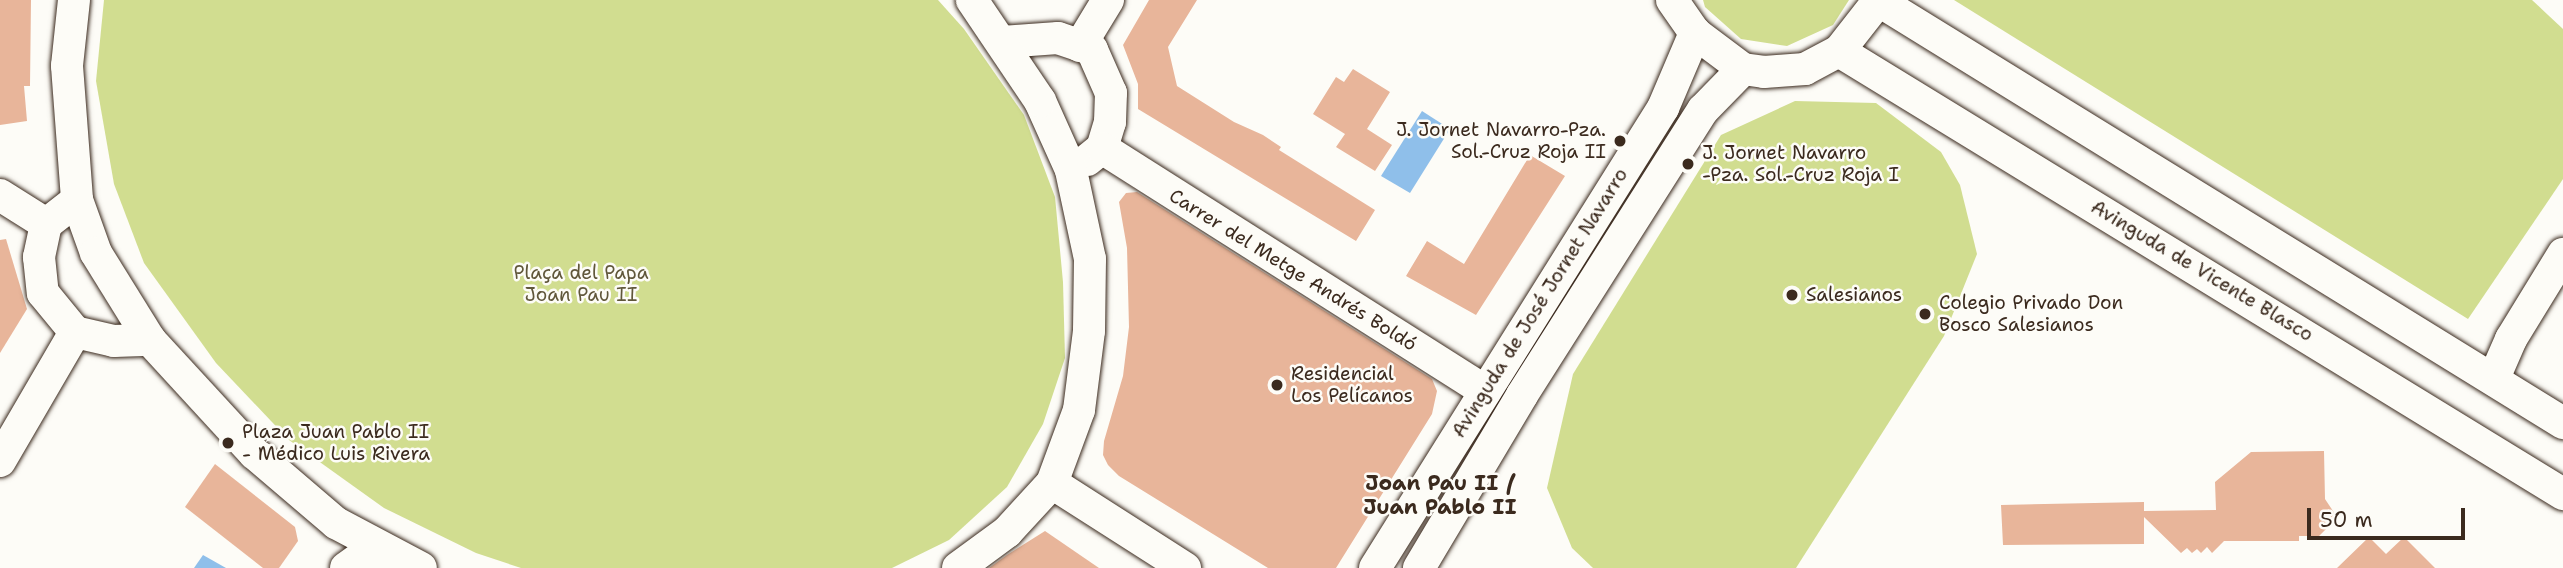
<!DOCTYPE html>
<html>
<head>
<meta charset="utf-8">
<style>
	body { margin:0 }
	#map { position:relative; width:2563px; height:568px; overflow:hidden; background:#fdfcf7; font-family:"Shantell Sans",sans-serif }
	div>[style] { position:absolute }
	.green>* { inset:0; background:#d1dd90 }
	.water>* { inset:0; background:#8fbfea }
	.building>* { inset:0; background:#e8b59a }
	.roads { filter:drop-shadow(0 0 2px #3b2a1e) drop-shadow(0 0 2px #3b2a1e) }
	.minor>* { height:32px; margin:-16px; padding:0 16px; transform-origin:16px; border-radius:16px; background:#fdfcf7 }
	.dots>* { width:19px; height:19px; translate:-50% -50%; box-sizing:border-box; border:4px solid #fdfcf7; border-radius:50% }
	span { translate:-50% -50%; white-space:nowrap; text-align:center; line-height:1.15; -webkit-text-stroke:5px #fdfcf7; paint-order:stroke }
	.poi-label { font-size:19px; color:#3b2a1e }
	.right { translate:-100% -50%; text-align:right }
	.left { translate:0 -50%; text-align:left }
	.street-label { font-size:19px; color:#3b2a1e }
	.park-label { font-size:19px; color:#60573a }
	.neighbourhood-label { font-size:21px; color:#3b2a1e; font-weight:700 }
	.scale { position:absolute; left:2307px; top:508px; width:158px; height:32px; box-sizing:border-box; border:4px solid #3b2a1e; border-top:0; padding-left:9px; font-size:21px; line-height:24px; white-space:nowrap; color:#3b2a1e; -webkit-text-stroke:5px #fdfcf7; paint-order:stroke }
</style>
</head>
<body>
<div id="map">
	<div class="green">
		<div style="clip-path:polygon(104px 0,938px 0,964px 29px,1024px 115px,1055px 197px,1063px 282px,1065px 358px,1043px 424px,1007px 487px,949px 540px,892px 568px,521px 568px,476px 553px,384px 508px,289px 440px,216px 363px,144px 263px,114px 184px,96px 81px)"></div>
		<div style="clip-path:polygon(1703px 0,1849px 0,1833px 25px,1787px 46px,1741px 39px,1705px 7px)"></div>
		<div style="clip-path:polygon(1954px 0,2532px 0,2563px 29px,2563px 179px,2468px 319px)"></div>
		<div style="clip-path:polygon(1795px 101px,1876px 103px,1941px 152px,1960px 185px,1977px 254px,1944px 336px,1796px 568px,1593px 568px,1572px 548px,1547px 488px,1573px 374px,1721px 135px)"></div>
	</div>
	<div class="water">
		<div style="clip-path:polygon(1422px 111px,1450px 129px,1410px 193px,1381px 176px)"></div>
		<div style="clip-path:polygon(203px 555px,226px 568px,194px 568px)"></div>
	</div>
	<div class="building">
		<div style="clip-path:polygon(0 0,31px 0,30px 86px,24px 86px,27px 121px,0 125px)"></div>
		<div style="clip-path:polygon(1149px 0,1197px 0,1168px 47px,1177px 86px,1234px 122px,1263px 135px,1281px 147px,1279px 150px,1375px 210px,1356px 241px,1138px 109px,1138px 84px,1123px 45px)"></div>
		<div style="clip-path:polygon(1353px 69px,1390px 92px,1367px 129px,1392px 145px,1375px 171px,1336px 147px,1345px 134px,1313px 114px,1336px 77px,1344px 82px)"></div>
		<div style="clip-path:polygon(1530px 155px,1565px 176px,1476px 315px,1406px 276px,1427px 241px,1464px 264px)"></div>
		<div style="clip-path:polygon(1137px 192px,1432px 379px,1437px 391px,1432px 414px,1336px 568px,1268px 568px,1119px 476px,1108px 465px,1103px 455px,1104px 441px,1123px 376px,1129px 327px,1127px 248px,1119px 202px,1126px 193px)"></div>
		<div style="clip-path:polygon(6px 239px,27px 309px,0 353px,0 240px)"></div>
		<div style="clip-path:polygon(2324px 451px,2325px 499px,2335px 514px,2325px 523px,2328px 527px,2319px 536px,2299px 536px,2299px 541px,2224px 541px,2212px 553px,2207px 547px,2201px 553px,2197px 549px,2192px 553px,2187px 548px,2181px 553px,2144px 517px,2144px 544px,2003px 545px,2001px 505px,2144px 502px,2144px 511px,2216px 510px,2215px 482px,2251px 452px)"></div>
		<div style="clip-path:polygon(215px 464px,295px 527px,298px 541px,279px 568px,263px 568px,185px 507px)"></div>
		<div style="clip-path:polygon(1045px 531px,1099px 568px,989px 568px,1007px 555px)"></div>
		<div style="clip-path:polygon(2369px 537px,2386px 554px,2404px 537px,2435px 568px,2337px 568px)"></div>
	</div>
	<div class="roads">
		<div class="minor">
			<div style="left:74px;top:0;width:66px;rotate:96.1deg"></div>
			<div style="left:67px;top:66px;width:134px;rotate:85.7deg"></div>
			<div style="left:77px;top:200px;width:56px;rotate:70.3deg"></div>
			<div style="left:96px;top:253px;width:102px;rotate:58.2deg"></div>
			<div style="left:150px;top:340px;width:154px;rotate:47.4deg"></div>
			<div style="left:254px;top:453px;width:108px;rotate:40.5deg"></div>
			<div style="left:336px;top:523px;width:96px;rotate:27.9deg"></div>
			<div style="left:1672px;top:0;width:40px;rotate:55.1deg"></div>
			<div style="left:1695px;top:33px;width:60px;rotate:36.9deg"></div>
			<div style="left:1743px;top:69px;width:21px;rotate:8deg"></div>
			<div style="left:1764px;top:72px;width:41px;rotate:-4.2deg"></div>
			<div style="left:1805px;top:69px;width:38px;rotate:-28deg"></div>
			<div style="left:1839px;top:51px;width:65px;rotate:-51.9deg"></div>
			<div style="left:1879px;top:1px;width:804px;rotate:31.67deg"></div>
			<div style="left:1002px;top:42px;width:56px;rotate:-4.1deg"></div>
			<div style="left:1058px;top:38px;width:36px;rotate:19deg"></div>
			<div style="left:1092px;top:50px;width:47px;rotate:66.2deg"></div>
			<div style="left:1111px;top:93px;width:29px;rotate:92deg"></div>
			<div style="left:1110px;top:122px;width:27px;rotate:107deg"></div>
			<div style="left:1102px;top:148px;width:19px;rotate:141deg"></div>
			<div style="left:1080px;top:46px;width:54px;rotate:-58.7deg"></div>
			<div style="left:1839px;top:51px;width:849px;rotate:31.46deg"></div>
			<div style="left:1102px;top:148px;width:454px;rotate:32.4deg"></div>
			<div style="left:0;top:195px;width:54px;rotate:32.2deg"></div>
			<div style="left:77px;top:200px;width:39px;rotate:142deg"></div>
			<div style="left:46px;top:224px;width:34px;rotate:102deg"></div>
			<div style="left:39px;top:257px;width:36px;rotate:84deg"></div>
			<div style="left:43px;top:293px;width:50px;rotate:50.6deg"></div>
			<div style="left:75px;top:332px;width:40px;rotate:13deg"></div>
			<div style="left:114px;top:341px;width:36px;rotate:-2deg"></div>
			<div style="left:2494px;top:378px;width:43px;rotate:-66.4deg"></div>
			<div style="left:2511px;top:339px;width:100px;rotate:-58.5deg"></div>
			<div style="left:0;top:461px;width:149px;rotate:-59.8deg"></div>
			<div style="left:1052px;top:483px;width:158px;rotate:32.6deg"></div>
			<div style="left:346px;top:568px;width:19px;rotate:-36deg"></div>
			<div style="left:361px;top:557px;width:29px;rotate:-10deg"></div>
			<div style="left:958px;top:568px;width:61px;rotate:-36.3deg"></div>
			<div style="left:1007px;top:532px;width:67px;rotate:-47.4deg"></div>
			<div style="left:1052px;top:483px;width:78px;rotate:-69.7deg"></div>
			<div style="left:1079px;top:410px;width:80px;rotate:-82.8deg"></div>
			<div style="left:1089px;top:331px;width:72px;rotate:-89.2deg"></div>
			<div style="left:1090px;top:259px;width:91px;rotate:-102.1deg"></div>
			<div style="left:1071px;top:170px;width:76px;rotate:-114.2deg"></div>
			<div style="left:1040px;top:101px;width:122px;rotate:-124deg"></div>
			<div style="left:1375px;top:568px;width:543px;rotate:-57.95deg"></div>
			<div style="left:1663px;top:108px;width:82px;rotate:-66.9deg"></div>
			<div style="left:1419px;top:568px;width:201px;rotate:-59.2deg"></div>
			<div style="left:1522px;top:395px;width:338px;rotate:-57.6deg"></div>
			<div style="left:1703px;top:110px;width:57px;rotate:-45.7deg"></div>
		</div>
	</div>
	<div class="dots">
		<div style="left:1620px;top:141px;background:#3b2a1e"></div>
		<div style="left:1688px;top:164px;background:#3b2a1e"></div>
		<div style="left:1792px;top:295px;background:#3b2a1e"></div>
		<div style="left:1925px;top:314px;background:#3b2a1e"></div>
		<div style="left:1277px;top:385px;background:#3b2a1e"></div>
		<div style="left:228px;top:443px;background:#3b2a1e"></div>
	</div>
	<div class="poi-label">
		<span class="right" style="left:1606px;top:141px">J. Jornet Navarro-Pza.<br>Sol.-Cruz Roja II</span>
		<span class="left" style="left:1702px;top:164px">J. Jornet Navarro<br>-Pza. Sol.-Cruz Roja I</span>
		<span class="left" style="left:1806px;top:295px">Salesianos</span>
		<span class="left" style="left:1939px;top:314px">Colegio Privado Don<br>Bosco Salesianos</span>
		<span class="left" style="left:1291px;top:385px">Residencial<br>Los Pelícanos</span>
		<span class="left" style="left:242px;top:443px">Plaza Juan Pablo II<br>- Médico Luis Rivera</span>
	</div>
	<div class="street-label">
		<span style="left:1293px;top:270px;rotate:32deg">Carrer del Metge Andrés Boldó</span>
		<span style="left:2202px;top:271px;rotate:31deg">Avinguda de Vicente Blasco</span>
		<span style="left:1540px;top:303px;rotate:-58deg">Avinguda de José Jornet Navarro</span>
	</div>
	<div class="park-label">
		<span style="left:581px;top:284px">Plaça del Papa<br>Joan Pau II</span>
	</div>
	<div class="neighbourhood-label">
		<span style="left:1440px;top:495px">Joan Pau II /<br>Juan Pablo II</span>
	</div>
	<div class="scale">50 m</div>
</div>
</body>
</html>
